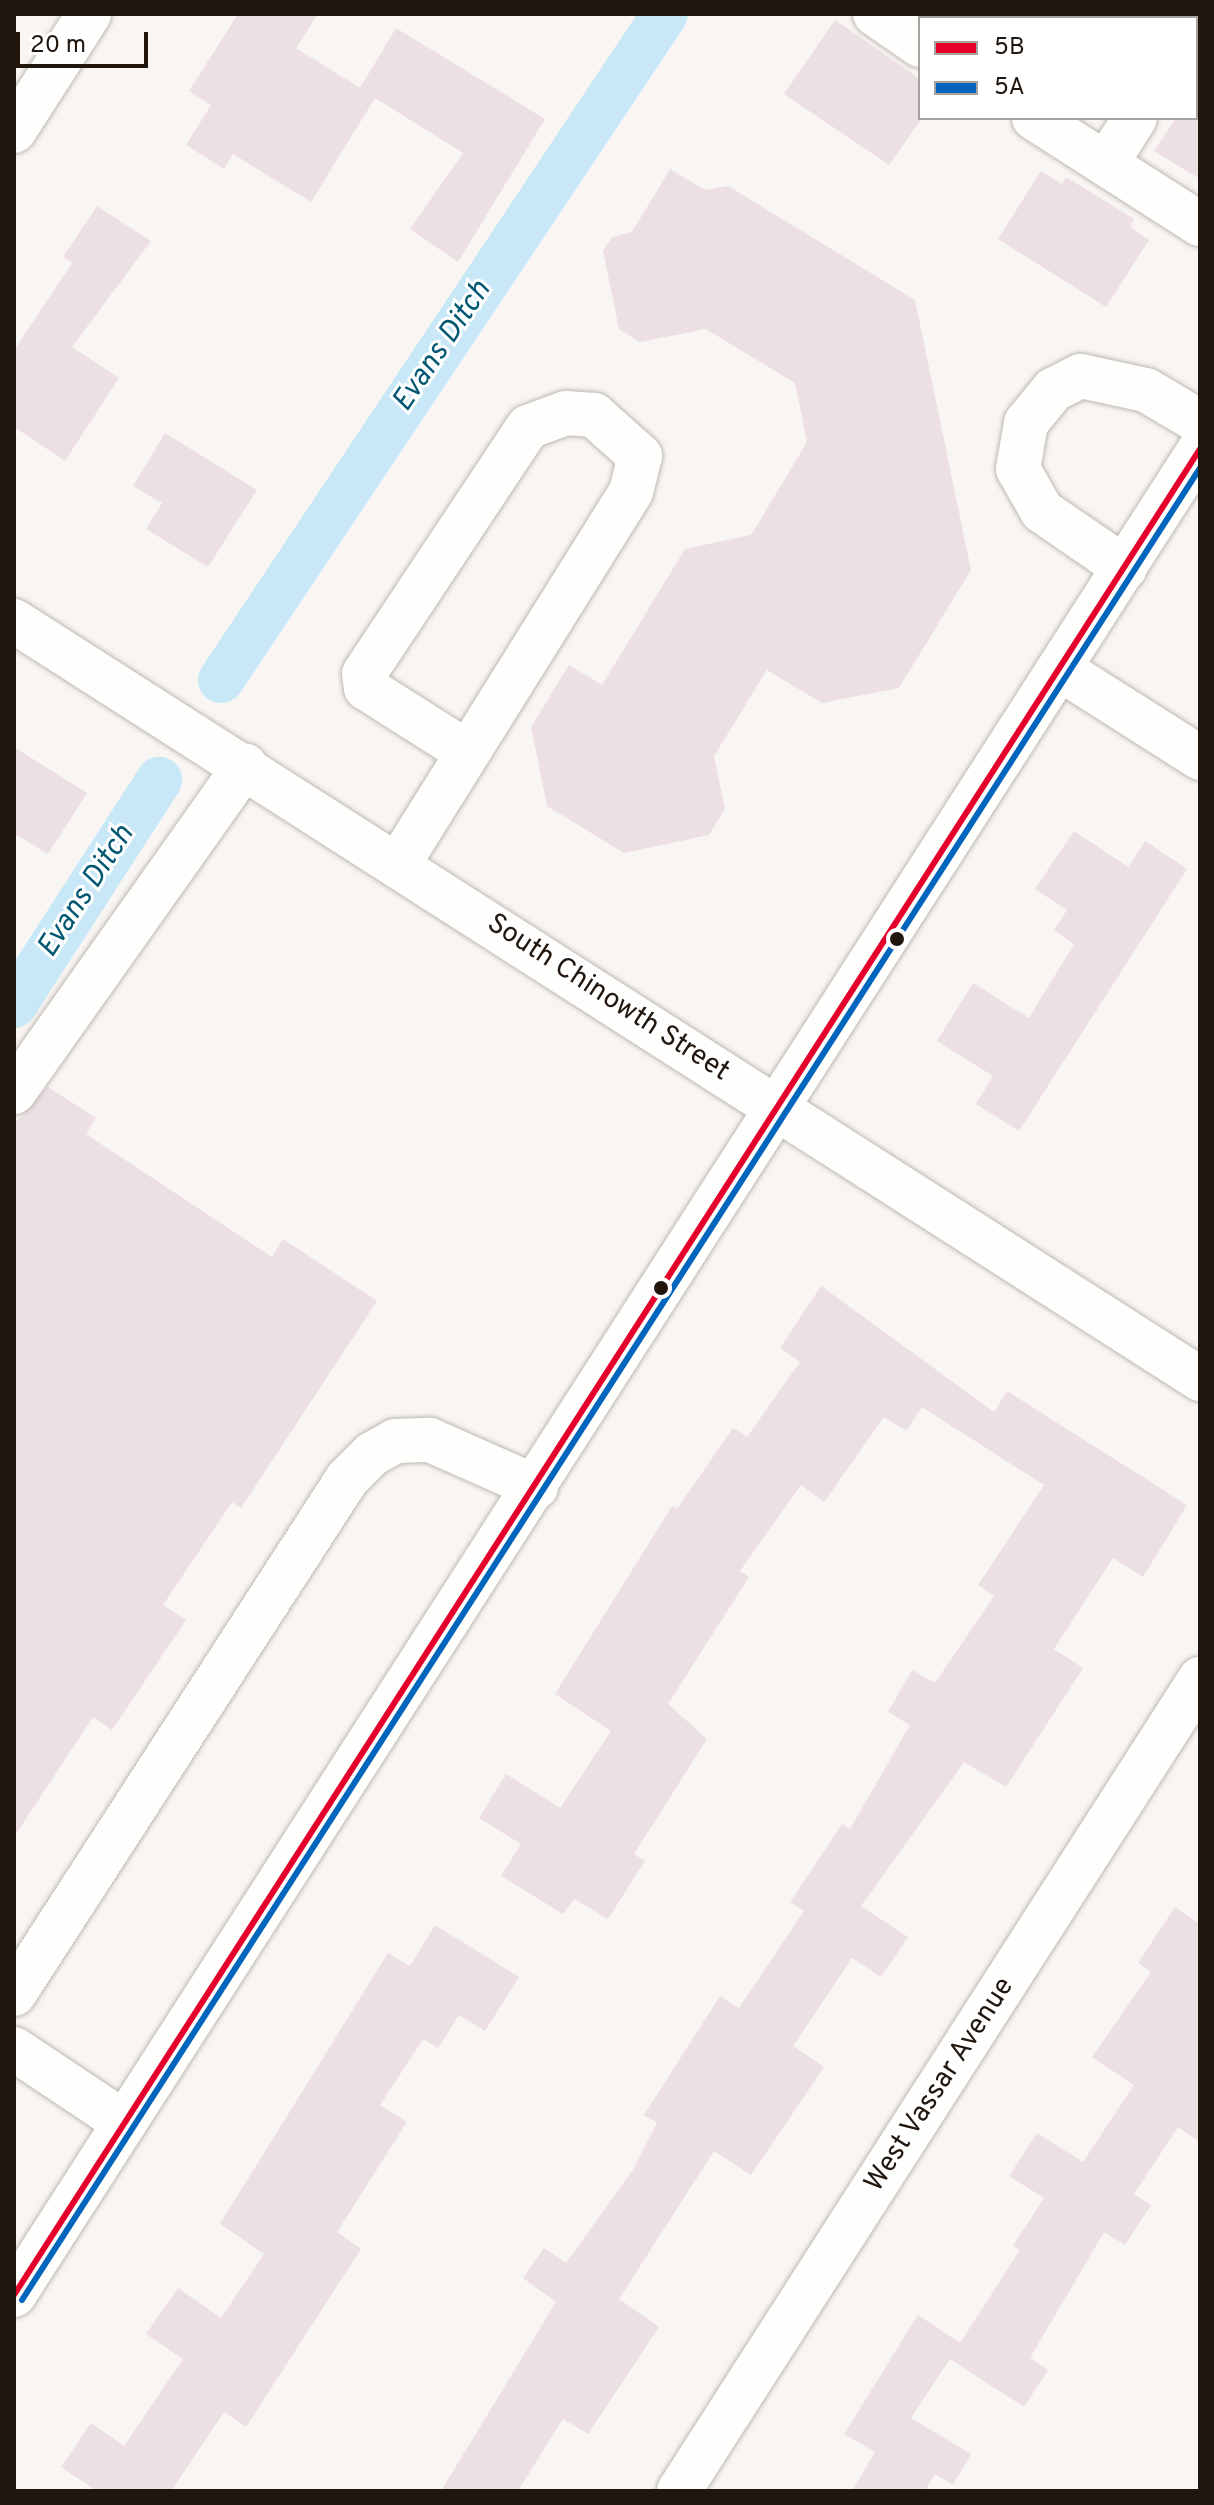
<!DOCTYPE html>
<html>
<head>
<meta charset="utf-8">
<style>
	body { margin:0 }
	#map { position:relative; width:1214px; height:2505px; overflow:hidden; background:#f8f5f2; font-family:Overpass,sans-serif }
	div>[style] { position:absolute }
	.canal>* { height:46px; margin:-23px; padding:0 23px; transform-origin:23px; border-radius:23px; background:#c8e8f7 }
	.building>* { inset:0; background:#ece0e5 }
	.roads { filter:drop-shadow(0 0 2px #bfb8b3) drop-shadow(0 0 2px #bfb8b3) }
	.minor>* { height:44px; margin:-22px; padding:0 22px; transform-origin:22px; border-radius:22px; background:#fefefd }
	.major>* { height:44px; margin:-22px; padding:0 22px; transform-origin:22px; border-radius:22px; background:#fefefd }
	.bus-1>* { height:6px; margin:-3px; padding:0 3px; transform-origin:3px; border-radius:3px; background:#e4002b }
	.bus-2>* { height:6px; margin:-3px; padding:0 3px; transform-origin:3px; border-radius:3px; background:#0065bd }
	.dots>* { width:22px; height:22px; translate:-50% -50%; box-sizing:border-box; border:4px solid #fff; border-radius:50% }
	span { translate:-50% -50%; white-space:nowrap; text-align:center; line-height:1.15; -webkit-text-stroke:6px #fff; paint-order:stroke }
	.street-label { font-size:28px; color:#20160d }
	.water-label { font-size:30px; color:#025772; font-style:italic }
	.frame { position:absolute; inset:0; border:16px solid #20160d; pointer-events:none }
	.legend { position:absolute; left:918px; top:16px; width:280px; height:104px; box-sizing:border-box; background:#fff; border:2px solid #a6a29e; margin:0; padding:10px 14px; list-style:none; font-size:24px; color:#20160d }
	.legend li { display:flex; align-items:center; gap:16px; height:40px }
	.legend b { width:40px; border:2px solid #a6a29e }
	.scale { position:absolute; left:16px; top:32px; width:132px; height:36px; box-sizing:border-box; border:4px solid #20160d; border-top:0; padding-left:10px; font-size:24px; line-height:28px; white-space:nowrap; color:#20160d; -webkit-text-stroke:6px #fff; paint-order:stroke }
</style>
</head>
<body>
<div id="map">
	<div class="canal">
		<div style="left:221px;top:680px;width:800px;rotate:-56.31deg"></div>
		<div style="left:14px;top:1005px;width:268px;rotate:-57.2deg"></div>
	</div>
	<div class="building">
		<div style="clip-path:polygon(238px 14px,318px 14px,296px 48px,360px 88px,396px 28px,545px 119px,458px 262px,410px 229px,463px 153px,375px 98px,311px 202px,233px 154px,224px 169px,186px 145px,211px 105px,189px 91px)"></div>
		<div style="clip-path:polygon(835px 20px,920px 79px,920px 121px,889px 165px,784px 94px)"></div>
		<div style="clip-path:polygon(1200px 81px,1200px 179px,1154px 151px,1176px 118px,1196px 118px)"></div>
		<div style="clip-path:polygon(670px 169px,705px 190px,728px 186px,915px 300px,971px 570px,899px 688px,822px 703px,767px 670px,714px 756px,725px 809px,709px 835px,624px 853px,547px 806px,531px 727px,569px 665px,602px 685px,685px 549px,751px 535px,807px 442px,795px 383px,706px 329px,640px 342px,619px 329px,603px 251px,612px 237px,632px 232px)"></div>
		<div style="clip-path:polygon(1041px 171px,1062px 184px,1066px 177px,1134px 219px,1130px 227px,1149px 240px,1106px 307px,998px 239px)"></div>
		<div style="clip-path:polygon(97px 206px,151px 241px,72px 347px,119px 378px,65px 461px,14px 427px,14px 350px,72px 263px,63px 257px)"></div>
		<div style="clip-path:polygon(165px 433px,257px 490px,208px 567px,146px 529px,162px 503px,133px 486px)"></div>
		<div style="clip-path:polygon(14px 747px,87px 793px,48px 854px,14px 833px)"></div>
		<div style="clip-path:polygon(1074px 831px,1128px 867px,1145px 841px,1187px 869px,1019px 1131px,976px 1104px,993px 1076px,937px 1041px,973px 983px,1029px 1018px,1074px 944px,1054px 930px,1067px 910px,1035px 889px)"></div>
		<div style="clip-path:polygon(48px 1087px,96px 1118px,86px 1134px,272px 1257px,283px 1239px,377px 1301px,241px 1508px,232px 1502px,163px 1605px,186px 1620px,112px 1730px,93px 1717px,14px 1837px,14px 1124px)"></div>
		<div style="clip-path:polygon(821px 1286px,994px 1412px,1007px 1391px,1187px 1505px,1143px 1577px,1113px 1558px,1054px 1649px,1083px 1668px,1006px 1787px,964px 1762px,861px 1906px,908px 1937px,881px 1977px,852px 1958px,793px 2046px,824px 2067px,751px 2175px,714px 2151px,619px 2299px,659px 2327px,588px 2434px,563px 2419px,518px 2491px,441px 2491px,556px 2302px,523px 2278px,544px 2248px,566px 2263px,634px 2168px,657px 2123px,644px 2115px,720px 1996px,739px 2008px,804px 1911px,790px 1902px,842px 1824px,850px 1829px,910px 1725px,888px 1712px,912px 1670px,935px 1683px,994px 1596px,978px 1585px,1044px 1485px,922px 1407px,906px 1431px,884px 1417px,824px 1502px,801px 1485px,740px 1571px,749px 1577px,668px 1704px,707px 1739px,634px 1854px,645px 1861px,608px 1919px,574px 1899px,563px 1914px,501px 1876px,521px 1844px,479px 1818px,506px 1774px,560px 1808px,611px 1731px,555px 1694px,672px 1506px,677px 1509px,733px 1428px,747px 1437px,800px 1362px,780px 1348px)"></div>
		<div style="clip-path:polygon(1175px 1907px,1200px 1924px,1200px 2142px,1178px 2127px,1134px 2194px,1151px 2205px,1125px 2245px,1104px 2232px,1030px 2358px,1048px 2370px,1024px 2407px,950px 2359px,911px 2418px,971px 2454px,953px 2485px,935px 2474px,925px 2491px,852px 2491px,875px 2452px,844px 2434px,918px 2315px,960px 2343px,1020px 2250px,1013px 2246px,1044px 2198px,1009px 2176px,1037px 2133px,1083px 2162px,1134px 2085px,1092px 2057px,1151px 1972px,1138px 1963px)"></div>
		<div style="clip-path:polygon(435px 1925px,519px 1977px,485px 2031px,459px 2015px,438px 2048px,423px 2039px,380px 2105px,407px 2122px,337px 2232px,361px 2249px,246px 2427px,224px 2412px,171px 2491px,97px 2491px,61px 2467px,91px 2423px,124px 2446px,183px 2359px,146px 2334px,178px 2288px,221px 2318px,264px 2254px,220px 2224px,388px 1953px,410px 1966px)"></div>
	</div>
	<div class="roads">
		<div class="minor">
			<div style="left:875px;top:14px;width:55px;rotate:34.6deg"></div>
			<div style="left:1196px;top:21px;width:8px;rotate:-60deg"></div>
			<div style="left:1034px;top:118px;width:197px;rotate:32.6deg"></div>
			<div style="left:14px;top:131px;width:139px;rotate:-57.3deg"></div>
			<div style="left:1106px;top:164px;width:54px;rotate:-57.8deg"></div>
			<div style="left:1125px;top:568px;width:101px;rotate:-145.5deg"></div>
			<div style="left:1042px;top:511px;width:48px;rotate:-119.7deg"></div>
			<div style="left:1018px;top:469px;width:47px;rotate:-80.1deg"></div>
			<div style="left:1026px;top:423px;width:43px;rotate:-50.7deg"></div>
			<div style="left:1053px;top:390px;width:31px;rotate:-27deg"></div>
			<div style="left:1081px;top:376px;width:66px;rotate:12.2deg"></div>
			<div style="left:1146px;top:390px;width:63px;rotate:30.7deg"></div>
			<div style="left:14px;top:621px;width:1408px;rotate:32.58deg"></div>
			<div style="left:1060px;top:669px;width:166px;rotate:32.4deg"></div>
			<div style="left:399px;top:863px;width:438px;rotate:-58deg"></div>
			<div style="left:631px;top:492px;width:37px;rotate:-76deg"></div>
			<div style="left:640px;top:456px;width:62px;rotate:-138.3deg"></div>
			<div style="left:594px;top:415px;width:28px;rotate:-176deg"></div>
			<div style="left:566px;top:413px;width:40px;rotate:159.8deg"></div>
			<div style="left:528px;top:427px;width:296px;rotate:123.6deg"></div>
			<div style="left:364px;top:674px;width:14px;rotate:82deg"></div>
			<div style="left:366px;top:688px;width:120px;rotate:32.4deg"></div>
			<div style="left:14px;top:1092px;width:400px;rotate:-54.7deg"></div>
			<div style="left:14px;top:1994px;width:613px;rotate:-57.11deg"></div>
			<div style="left:347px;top:1479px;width:35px;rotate:-45deg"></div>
			<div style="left:372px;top:1454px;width:26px;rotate:-29deg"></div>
			<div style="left:395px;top:1441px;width:35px;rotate:-2deg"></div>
			<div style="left:430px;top:1440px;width:116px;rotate:23.9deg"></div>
			<div style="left:14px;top:2049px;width:133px;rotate:33.7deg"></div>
			<div style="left:679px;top:2491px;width:965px;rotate:-57.31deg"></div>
		</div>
		<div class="major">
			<div style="left:14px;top:2295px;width:2194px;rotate:-57.28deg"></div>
		</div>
	</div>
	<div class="bus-1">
		<div style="left:14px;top:2295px;width:2194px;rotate:-57.28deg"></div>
	</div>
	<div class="bus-2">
		<div style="left:22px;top:2300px;width:2178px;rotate:-57.26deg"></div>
	</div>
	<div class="dots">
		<div style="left:897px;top:939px;background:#20160d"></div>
		<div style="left:661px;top:1288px;background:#20160d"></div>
	</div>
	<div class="street-label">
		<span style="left:608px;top:998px;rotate:33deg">South Chinowth Street</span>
		<span style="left:940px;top:2085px;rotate:-57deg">West Vassar Avenue</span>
	</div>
	<div class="water-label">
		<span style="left:443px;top:347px;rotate:-56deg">Evans Ditch</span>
		<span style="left:87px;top:892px;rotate:-57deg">Evans Ditch</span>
	</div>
	<div class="frame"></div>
	<ul class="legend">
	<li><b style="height:10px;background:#e4002b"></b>5B</li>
	<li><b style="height:10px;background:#0065bd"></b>5A</li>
	</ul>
	<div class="scale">20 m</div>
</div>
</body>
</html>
